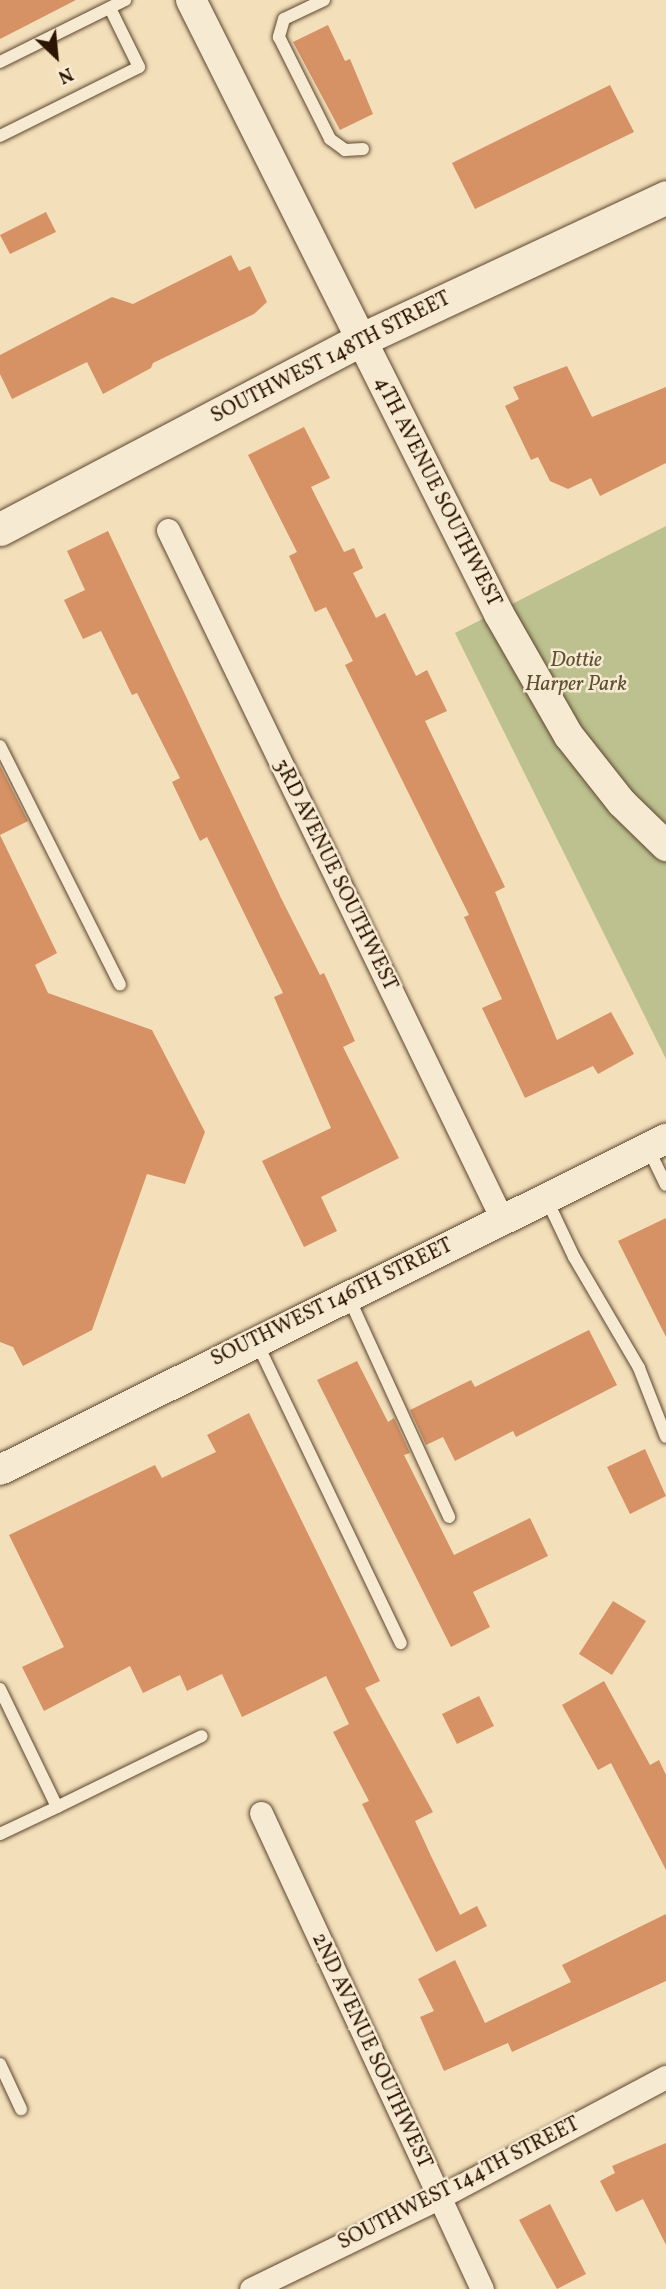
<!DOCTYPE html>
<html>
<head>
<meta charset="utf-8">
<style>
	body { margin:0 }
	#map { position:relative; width:666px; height:2289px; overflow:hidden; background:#f3dfba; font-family:Vollkorn,serif }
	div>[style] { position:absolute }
	.green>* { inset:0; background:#bcc18f }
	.building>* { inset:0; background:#d69164 }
	.roads { filter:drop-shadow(0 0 2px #5e472f) drop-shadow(0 0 2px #5e472f) }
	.service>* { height:12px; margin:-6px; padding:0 6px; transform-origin:6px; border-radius:6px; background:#f7ead2 }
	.minor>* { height:23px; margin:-11.5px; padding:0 11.5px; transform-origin:11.5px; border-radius:11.5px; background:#f7ead2 }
	.tertiary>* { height:30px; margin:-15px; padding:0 15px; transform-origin:15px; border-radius:15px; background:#f7ead2 }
	.secondary>* { height:33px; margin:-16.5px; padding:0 16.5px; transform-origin:16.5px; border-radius:16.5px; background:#f7ead2 }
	span { translate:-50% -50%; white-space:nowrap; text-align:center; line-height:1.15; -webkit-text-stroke:5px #f7ead2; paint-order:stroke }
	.street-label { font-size:21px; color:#2c1401 }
	.park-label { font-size:21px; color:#5e5133; font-style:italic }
	.north { position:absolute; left:21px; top:21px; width:70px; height:70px; -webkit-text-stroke:5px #f7ead2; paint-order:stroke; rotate:154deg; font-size:19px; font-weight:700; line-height:28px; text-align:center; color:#2c1401 }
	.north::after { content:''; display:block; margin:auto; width:24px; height:32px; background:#2c1401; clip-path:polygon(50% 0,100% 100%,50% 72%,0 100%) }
</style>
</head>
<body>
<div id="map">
	<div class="green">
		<div style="clip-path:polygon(666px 526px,666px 1059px,455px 633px)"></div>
	</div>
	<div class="building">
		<div style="clip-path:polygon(0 0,76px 0,0 39px)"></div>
		<div style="clip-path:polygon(328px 25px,345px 61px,350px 59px,373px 114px,340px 130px,293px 42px)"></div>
		<div style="clip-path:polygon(610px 85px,634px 132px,475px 209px,452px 163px)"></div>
		<div style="clip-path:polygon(46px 212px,56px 232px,10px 254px,0 235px)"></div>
		<div style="clip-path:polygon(231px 255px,239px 271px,250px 266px,267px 302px,254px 314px,153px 363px,151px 368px,103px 394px,87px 362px,12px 399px,0 374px,0 355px,112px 297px,133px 304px)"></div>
		<div style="clip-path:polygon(567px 366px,592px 417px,666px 387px,666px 463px,600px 496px,591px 478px,568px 489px,550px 481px,538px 457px,531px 460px,505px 406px,519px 399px,513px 387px)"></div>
		<div style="clip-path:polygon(304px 427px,330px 478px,311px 487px,344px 552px,354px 548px,363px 568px,353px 573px,376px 618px,385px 613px,416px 676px,427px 670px,447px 711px,425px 721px,505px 887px,495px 892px,557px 1040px,611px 1012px,634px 1054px,598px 1074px,593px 1066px,525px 1098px,482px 1008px,502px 999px,464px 917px,469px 915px,345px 665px,353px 661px,326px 607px,315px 612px,289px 556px,297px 552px,248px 455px)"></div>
		<div style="clip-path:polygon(108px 531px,281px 898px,320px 975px,324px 973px,355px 1041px,343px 1047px,399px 1158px,321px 1197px,337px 1231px,304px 1247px,262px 1161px,331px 1128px,274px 997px,283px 993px,207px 837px,200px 841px,172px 782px,180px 778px,137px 693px,132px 695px,101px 631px,83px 639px,64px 600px,85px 590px,67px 551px)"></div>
		<div style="clip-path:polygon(0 766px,28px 821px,0 835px)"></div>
		<div style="clip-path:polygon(0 835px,57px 953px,35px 965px,48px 993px,152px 1030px,205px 1132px,185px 1184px,147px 1174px,92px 1330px,23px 1366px,13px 1347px,0 1342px)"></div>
		<div style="clip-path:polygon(666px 1218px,666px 1337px,618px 1241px)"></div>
		<div style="clip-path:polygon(589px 1330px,617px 1385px,516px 1437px,513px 1431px,455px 1461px,443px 1437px,426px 1445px,410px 1410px,471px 1380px,475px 1387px)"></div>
		<div style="clip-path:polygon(357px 1361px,388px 1422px,394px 1418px,410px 1453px,404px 1455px,454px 1555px,530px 1518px,548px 1556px,473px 1592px,490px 1627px,451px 1647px,317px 1380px)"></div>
		<div style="clip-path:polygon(249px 1413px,380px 1681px,365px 1688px,433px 1812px,415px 1821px,431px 1856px,460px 1915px,477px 1906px,487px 1926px,436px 1952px,362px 1804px,369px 1801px,333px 1732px,349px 1724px,326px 1676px,242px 1717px,222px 1674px,187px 1691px,180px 1675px,143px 1693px,130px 1666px,44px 1711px,22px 1667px,64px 1647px,9px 1535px,155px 1465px,162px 1478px,216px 1452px,207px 1435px)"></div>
		<div style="clip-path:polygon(645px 1449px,666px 1496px,630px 1514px,607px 1467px)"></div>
		<div style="clip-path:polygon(613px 1601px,646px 1621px,612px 1675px,579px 1654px)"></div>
		<div style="clip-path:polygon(604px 1681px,650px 1765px,659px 1760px,666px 1775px,666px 1870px,611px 1763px,598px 1770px,562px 1705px)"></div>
		<div style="clip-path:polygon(479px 1696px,494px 1726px,457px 1744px,442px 1714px)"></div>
		<div style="clip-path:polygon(666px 1914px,666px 1981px,512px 2052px,508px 2043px,444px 2071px,420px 2017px,434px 2011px,418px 1979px,455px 1960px,485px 2023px,571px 1982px,562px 1965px)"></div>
		<div style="clip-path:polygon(666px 2143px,666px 2245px,643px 2199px,616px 2212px,600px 2181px,615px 2173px,612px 2166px)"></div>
		<div style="clip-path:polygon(550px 2204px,586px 2274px,557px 2289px,519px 2220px)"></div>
	</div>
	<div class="roads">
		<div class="service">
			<div style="left:324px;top:0;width:44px;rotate:154.6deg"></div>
			<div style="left:284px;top:19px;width:19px;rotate:106deg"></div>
			<div style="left:279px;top:37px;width:114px;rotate:63.4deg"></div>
			<div style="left:330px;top:139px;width:19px;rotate:36deg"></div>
			<div style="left:345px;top:150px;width:18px;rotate:-3deg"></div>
			<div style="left:0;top:62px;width:140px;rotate:-26.4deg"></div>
			<div style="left:0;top:136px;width:155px;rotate:-26.4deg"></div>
			<div style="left:139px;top:67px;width:66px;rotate:-116.2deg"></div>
			<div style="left:0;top:746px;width:267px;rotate:63.3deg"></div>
			<div style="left:648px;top:1148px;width:41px;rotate:64.1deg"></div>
			<div style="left:546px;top:1198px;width:65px;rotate:64.6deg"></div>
			<div style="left:574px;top:1257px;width:129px;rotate:59.6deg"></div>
			<div style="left:639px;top:1368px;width:74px;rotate:68.6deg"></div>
			<div style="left:348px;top:1296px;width:243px;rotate:65.4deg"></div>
			<div style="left:256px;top:1341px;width:335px;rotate:64.4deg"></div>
			<div style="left:0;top:1689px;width:131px;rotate:64.2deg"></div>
			<div style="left:57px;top:1807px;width:161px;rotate:-26.1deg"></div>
			<div style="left:0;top:1834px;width:63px;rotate:-25.3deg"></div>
			<div style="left:0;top:2064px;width:50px;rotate:65deg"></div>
		</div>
		<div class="minor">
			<div style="left:168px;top:530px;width:766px;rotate:64.14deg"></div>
			<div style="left:261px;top:1813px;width:525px;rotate:65.1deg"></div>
			<div style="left:251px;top:2289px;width:208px;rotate:-25.9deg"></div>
			<div style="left:438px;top:2198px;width:258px;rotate:-28deg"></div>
		</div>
		<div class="tertiary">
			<div style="left:191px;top:0;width:687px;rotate:63.36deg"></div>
			<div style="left:499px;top:614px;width:141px;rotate:60.2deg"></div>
			<div style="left:569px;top:736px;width:85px;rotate:51.7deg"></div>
			<div style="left:622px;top:803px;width:62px;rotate:44.3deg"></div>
			<div style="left:0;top:1470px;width:744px;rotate:-26.43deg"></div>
		</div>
		<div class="secondary">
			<div style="left:0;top:529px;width:407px;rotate:-27.7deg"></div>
			<div style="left:360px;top:340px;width:338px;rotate:-25deg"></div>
		</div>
	</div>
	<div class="street-label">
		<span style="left:331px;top:358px;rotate:-27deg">SOUTHWEST 148TH STREET</span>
		<span style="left:437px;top:492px;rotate:63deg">4TH AVENUE SOUTHWEST</span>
		<span style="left:335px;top:875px;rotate:64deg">3RD AVENUE SOUTHWEST</span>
		<span style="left:332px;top:1303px;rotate:-26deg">SOUTHWEST 146TH STREET</span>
		<span style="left:371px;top:2051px;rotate:65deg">2ND AVENUE SOUTHWEST</span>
		<span style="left:459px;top:2184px;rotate:-27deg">SOUTHWEST 144TH STREET</span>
	</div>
	<div class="park-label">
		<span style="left:576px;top:673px">Dottie<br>Harper Park</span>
	</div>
	<div class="north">N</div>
</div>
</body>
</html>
